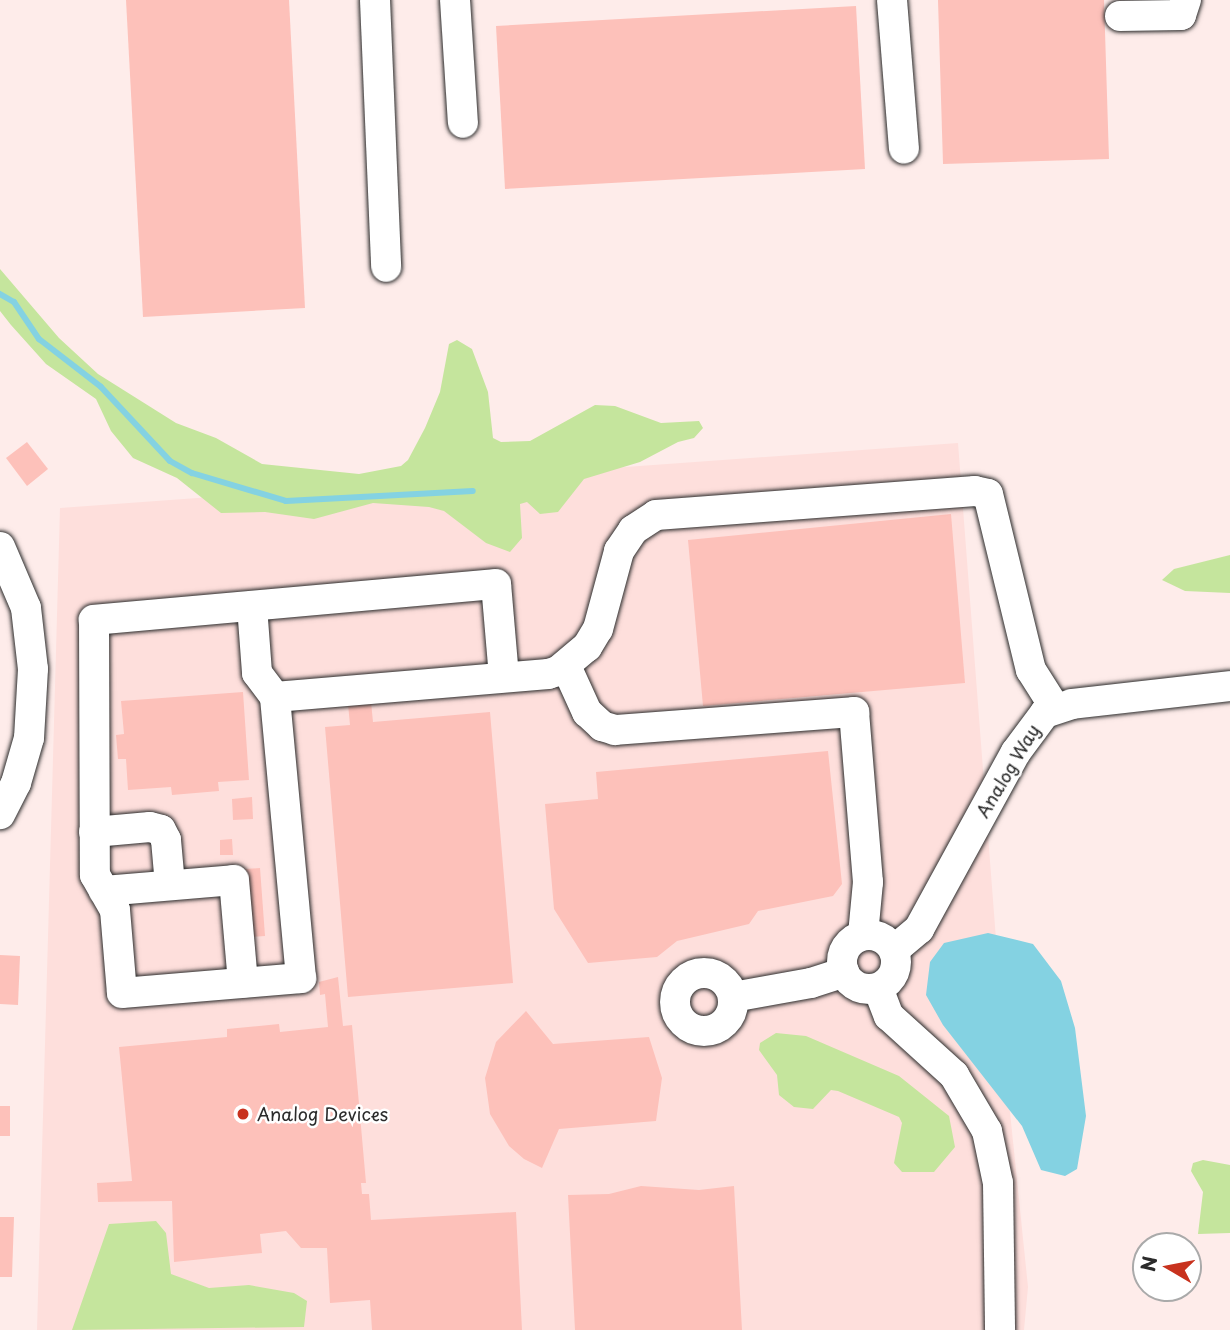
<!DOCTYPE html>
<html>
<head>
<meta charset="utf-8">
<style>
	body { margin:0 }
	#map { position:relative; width:1230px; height:1330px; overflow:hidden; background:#feecea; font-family:"Playpen Sans",sans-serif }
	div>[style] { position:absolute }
	.built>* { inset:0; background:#fedfdc }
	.green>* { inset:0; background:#c5e59d }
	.water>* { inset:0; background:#84d2e2 }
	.stream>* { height:6px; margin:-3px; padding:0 3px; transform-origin:3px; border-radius:3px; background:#84d2e2 }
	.building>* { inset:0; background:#fdc1ba }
	.roads { filter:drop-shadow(0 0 2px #2b2b2b) drop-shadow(0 0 2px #2b2b2b) }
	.minor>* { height:30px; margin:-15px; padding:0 15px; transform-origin:15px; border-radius:15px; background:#fff }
	.minor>.ring { margin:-15px; padding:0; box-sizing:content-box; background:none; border:30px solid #fff; border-radius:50% }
	.dots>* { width:19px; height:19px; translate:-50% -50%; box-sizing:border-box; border:4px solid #fff; border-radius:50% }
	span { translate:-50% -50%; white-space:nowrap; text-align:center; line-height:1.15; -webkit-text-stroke:5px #fff; paint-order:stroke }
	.street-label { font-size:18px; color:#2b2b2b }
	.poi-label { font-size:18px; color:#2b2b2b }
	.left { translate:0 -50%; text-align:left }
	.north { position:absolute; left:1132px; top:1232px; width:70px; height:70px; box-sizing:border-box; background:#fff; border:2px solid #aaa; border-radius:50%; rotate:280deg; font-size:19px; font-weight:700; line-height:28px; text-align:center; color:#2b2b2b }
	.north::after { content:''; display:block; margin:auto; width:24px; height:32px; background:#c8321e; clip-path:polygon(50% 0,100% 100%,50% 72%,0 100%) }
</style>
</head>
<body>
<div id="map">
	<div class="built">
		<div style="clip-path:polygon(958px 443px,1007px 1083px,1028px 1287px,1024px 1330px,37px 1330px,60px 508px)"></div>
	</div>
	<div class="green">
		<div style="clip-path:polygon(0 269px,59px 338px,98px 374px,176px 423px,216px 438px,262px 464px,359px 474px,401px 466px,408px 460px,425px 428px,440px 392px,449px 344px,457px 340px,472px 349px,488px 392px,493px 438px,501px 442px,530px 441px,595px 405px,615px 406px,661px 423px,699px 421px,703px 428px,694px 438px,678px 442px,640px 462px,584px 479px,558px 512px,540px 514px,527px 502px,520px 504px,522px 538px,510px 552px,486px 543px,444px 511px,429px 507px,373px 503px,314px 519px,265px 512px,221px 513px,177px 478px,133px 458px,111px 431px,96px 399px,46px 364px,11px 325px,0 311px)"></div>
		<div style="clip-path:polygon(1230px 555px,1230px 593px,1185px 591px,1162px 580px,1174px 569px)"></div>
		<div style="clip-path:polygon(776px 1033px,806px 1036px,899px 1076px,949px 1116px,955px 1147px,934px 1172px,902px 1172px,894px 1163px,902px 1123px,899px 1117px,838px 1091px,831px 1090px,813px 1109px,794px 1107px,779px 1095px,777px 1075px,759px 1050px,760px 1043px)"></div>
		<div style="clip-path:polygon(1203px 1160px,1230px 1165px,1230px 1233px,1198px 1234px,1203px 1192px,1191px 1171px,1193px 1163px)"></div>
		<div style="clip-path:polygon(156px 1221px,166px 1233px,171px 1274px,209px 1288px,249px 1285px,294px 1293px,307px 1301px,304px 1327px,72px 1330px,109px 1224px)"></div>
	</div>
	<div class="water">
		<div style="clip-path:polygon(988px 933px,1033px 944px,1061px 981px,1075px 1028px,1086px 1116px,1077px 1169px,1065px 1176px,1041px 1170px,1022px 1126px,943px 1025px,926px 995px,930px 962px,944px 943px)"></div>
	</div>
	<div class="stream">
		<div style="left:0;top:294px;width:16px;rotate:30deg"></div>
		<div style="left:14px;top:302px;width:45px;rotate:56deg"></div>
		<div style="left:39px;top:339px;width:78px;rotate:37.7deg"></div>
		<div style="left:101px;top:387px;width:101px;rotate:47deg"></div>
		<div style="left:170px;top:461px;width:25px;rotate:29deg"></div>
		<div style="left:192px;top:473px;width:98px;rotate:16.6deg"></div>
		<div style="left:286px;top:501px;width:187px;rotate:-3.1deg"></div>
	</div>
	<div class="building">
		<div style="clip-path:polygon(126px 0,289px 0,305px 308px,143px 317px)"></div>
		<div style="clip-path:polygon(938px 0,1104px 0,1109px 159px,943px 164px)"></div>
		<div style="clip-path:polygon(856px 6px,865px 169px,505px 189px,496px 26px)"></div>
		<div style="clip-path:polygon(27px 442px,48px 469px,27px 486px,6px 458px)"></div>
		<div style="clip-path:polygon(951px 514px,965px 683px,703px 706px,688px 540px)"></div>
		<div style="clip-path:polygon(243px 692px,249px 780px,218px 782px,219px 791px,172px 795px,171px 787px,128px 790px,126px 759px,118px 759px,116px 735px,124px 734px,121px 701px)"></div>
		<div style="clip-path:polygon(371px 702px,373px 722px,490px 712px,513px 983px,348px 997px,325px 727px,350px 725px,348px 704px)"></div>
		<div style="clip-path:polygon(828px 751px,842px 884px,833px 896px,758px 911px,749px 924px,677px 941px,657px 957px,588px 963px,554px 909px,545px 804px,598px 799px,596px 772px)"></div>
		<div style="clip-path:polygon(252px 797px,253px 819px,233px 820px,232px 799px)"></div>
		<div style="clip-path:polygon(232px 839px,233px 855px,220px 855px,220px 840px)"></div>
		<div style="clip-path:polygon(260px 868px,265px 936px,250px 937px,245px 869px)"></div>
		<div style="clip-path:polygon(0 955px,20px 956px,18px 1005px,0 1004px)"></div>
		<div style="clip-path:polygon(338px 977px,343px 1026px,352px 1025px,366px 1183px,361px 1183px,362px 1194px,369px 1194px,371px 1220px,516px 1212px,522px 1330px,372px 1330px,370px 1300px,330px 1303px,327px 1248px,301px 1248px,286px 1231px,260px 1234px,262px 1253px,174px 1262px,172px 1201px,98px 1202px,97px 1183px,132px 1181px,119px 1047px,227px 1037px,227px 1029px,279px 1024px,280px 1032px,328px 1027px,325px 994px,320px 995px,319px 982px)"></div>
		<div style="clip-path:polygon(526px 1011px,553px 1044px,649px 1037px,662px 1078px,656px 1121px,559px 1129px,542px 1168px,524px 1159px,509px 1146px,490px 1114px,485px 1078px,496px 1042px)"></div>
		<div style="clip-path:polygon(0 1106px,10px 1106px,10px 1136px,0 1136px)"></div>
		<div style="clip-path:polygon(641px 1186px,699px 1190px,734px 1186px,742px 1330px,575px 1330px,568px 1195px,609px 1194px)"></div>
		<div style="clip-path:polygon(0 1217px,14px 1217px,12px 1277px,0 1277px)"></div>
	</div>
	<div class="roads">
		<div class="minor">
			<div style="left:375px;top:0;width:267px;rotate:87.6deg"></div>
			<div style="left:455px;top:0;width:123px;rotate:86.3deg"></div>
			<div style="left:892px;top:0;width:149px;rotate:85.4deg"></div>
			<div style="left:1120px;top:16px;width:61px;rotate:-0.9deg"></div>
			<div style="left:1181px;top:15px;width:16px;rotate:-72deg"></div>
			<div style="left:0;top:547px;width:66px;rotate:66.9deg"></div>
			<div style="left:26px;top:608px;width:61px;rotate:83.5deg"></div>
			<div style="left:33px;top:669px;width:69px;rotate:93.3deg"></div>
			<div style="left:29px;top:738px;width:47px;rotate:106.1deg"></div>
			<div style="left:16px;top:783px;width:35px;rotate:117deg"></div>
			<div style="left:252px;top:606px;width:67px;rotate:85.7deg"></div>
			<div style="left:257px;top:673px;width:30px;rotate:53deg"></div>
			<div style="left:566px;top:666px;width:51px;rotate:65.5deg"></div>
			<div style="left:587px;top:712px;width:21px;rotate:43deg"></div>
			<div style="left:602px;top:726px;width:14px;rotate:17deg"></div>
			<div style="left:615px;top:730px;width:240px;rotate:-4.3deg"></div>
			<div style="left:854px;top:712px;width:171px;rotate:85.3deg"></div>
			<div style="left:868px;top:882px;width:53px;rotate:95.4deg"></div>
			<div style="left:504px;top:677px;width:93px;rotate:-94.9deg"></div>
			<div style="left:496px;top:584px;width:404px;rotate:174.9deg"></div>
			<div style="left:94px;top:620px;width:255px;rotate:89.8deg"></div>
			<div style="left:95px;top:875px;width:40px;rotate:60.3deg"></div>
			<div style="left:115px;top:910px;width:83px;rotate:85.2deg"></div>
			<div style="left:122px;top:993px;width:180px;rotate:-4.8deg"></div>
			<div style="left:301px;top:978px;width:282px;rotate:-95.3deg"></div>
			<div style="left:275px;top:697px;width:274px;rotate:-4.8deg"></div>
			<div style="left:548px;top:674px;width:10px;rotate:-17deg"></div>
			<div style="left:558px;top:671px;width:38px;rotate:-40deg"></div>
			<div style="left:587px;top:647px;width:21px;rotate:-59deg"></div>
			<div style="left:598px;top:629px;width:81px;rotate:-74.9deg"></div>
			<div style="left:619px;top:551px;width:25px;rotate:-56deg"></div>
			<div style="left:633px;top:530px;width:27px;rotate:-33deg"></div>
			<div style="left:656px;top:515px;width:320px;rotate:-4.3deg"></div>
			<div style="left:975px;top:491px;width:13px;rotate:13deg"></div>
			<div style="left:988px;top:494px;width:181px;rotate:76.3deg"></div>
			<div style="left:1031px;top:670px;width:45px;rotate:57.7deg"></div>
			<div style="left:94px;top:832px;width:56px;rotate:-5.1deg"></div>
			<div style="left:150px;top:827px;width:11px;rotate:15deg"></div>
			<div style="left:161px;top:830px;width:11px;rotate:63deg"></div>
			<div style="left:166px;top:840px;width:45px;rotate:84.9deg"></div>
			<div style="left:104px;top:891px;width:130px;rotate:-4.8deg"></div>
			<div style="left:234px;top:880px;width:103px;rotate:85deg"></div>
			<div class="ring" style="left:842px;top:935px;width:24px;height:24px"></div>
			<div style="left:894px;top:950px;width:33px;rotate:-40deg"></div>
			<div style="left:919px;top:929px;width:202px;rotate:-61.3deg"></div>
			<div style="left:1016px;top:752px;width:49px;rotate:-53.4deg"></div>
			<div style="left:1045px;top:713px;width:28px;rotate:-18deg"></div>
			<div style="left:1072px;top:704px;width:159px;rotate:-6.5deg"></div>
			<div class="ring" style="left:675px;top:973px;width:28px;height:28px"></div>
			<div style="left:878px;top:988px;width:30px;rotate:69deg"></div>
			<div style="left:889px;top:1016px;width:88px;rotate:42.2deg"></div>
			<div style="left:954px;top:1075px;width:65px;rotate:59.5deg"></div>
			<div style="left:987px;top:1131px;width:53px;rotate:78.1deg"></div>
			<div style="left:998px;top:1183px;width:147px;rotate:89.2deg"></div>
			<div style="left:733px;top:997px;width:79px;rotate:-10.2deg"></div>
			<div style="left:811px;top:983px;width:35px;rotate:-18deg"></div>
		</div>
	</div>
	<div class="dots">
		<div style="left:243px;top:1114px;background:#c8321e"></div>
	</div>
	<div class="street-label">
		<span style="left:1008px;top:771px;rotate:-59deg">Analog Way</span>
	</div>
	<div class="poi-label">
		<span class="left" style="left:257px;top:1114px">Analog Devices</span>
	</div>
	<div class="north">N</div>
</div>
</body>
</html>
